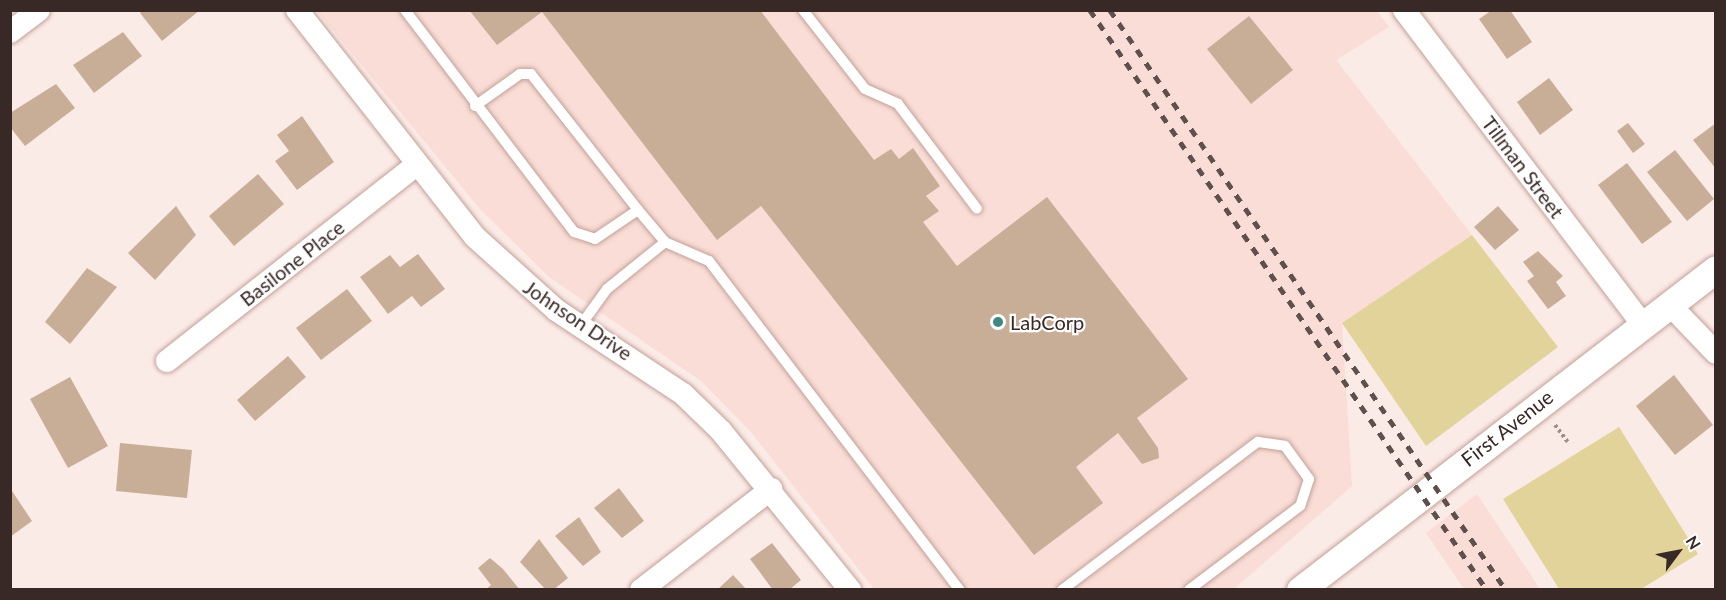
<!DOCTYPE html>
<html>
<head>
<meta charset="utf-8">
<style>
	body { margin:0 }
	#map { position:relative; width:1726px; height:600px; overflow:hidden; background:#fbebe7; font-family:Lato,sans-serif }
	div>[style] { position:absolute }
	.built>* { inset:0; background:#f9ddd6 }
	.green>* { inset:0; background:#e2d39b }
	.building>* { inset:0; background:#c9ae97 }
	.path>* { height:4px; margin-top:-2px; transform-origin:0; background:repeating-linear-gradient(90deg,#9d8e8a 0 3px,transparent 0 6px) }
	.roads { filter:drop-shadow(0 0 2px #c4a098) drop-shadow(0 0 2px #c4a098) }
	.service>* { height:10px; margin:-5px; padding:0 5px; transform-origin:5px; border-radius:5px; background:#fff }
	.minor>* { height:22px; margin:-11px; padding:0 11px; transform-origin:11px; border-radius:11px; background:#fff }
	.tertiary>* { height:27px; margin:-13.5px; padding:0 13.5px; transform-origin:13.5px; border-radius:13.5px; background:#fff }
	.rail>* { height:4.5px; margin-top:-2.25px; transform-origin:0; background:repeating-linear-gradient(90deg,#60504d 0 8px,transparent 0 16px) }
	.dots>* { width:16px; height:16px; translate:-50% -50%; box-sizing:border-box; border:3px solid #fff; border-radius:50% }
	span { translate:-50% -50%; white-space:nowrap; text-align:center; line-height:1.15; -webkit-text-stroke:4.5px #fff; paint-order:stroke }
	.street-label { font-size:20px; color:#382926 }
	.poi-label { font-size:20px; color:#382926 }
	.left { translate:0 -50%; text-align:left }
	.frame { position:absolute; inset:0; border:12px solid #382926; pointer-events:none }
	.north { position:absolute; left:1648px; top:522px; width:60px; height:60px; -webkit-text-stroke:4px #fff; paint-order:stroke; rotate:58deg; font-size:16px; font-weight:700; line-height:24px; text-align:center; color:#382926 }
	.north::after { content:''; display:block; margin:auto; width:21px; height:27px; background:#382926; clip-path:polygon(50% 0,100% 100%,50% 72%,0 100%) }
</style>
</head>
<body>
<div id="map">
	<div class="built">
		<div style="clip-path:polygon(317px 11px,1377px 11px,1389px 27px,1336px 60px,1472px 235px,1342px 323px,1352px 486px,1234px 589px,874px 589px,751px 432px,701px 381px,549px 277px,480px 209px)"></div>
		<div style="clip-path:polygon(1477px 494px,1540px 589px,1464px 589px,1426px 533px)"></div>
	</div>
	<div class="green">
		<div style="clip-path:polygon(1472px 235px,1558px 347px,1426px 446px,1342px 323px)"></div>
		<div style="clip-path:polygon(1619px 427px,1698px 554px,1641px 589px,1559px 589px,1503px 499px)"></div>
	</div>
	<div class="building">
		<div style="clip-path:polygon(144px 10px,200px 10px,162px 41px,140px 13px)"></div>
		<div style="clip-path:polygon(469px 10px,760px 10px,874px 160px,891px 149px,899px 159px,913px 148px,940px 186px,926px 196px,939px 211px,923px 222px,957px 266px,1047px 197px,1188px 379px,1137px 418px,1158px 448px,1159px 458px,1142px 464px,1118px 433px,1076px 467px,1103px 503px,1034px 555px,761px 206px,717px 240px,542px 12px,497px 45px)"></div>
		<div style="clip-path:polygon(1492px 10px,1510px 10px,1532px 42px,1507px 59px,1479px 19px)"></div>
		<div style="clip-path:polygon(1249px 16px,1293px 70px,1251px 104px,1207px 49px)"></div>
		<div style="clip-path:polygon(123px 32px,142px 56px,94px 93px,73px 65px)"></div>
		<div style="clip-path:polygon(1549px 78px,1573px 110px,1540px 135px,1517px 102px)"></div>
		<div style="clip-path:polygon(56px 84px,75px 108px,25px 146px,10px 127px,10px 113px)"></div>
		<div style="clip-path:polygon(302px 116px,334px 162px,297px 190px,275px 161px,289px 151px,277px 135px)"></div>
		<div style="clip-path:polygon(1628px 123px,1645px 144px,1633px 153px,1617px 131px)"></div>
		<div style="clip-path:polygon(1716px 123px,1716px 169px,1693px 140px)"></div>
		<div style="clip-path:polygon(1675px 150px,1714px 199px,1687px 221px,1647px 172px)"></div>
		<div style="clip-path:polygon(1627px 163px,1672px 222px,1642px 244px,1598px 185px)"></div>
		<div style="clip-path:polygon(258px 174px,284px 204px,234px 246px,209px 216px)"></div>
		<div style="clip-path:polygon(176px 206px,196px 235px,155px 280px,128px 253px)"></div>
		<div style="clip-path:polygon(1498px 206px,1519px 230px,1495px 250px,1474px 227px)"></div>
		<div style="clip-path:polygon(1538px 251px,1563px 276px,1556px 282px,1566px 296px,1548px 309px,1527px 281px,1534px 276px,1523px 262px)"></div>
		<div style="clip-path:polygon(418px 254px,445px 289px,421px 307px,412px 296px,388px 314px,360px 277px,390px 255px,400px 267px)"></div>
		<div style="clip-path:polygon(87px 268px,117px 287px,70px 344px,45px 322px)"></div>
		<div style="clip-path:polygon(347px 289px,372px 321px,321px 360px,296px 328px)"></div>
		<div style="clip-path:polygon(288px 356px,306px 377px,255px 421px,237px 400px)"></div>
		<div style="clip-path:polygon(1674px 375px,1713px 425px,1675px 455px,1636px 406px)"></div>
		<div style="clip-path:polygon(70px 377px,108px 446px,68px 468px,30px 399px)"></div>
		<div style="clip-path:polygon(120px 443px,192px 450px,187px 498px,116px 491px)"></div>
		<div style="clip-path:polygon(10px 488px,32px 521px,10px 537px)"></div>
		<div style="clip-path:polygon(619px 488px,644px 521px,622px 538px,594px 508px)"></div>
		<div style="clip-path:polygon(579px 517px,601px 552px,583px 566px,555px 536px)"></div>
		<div style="clip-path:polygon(539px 539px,568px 578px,553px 590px,546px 590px,520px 562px)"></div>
		<div style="clip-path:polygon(772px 543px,801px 580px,789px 590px,773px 590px,750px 559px)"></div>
		<div style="clip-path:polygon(490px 558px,503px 569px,520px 590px,485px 590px,491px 585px,478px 568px)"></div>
		<div style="clip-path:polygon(733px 575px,747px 590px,717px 590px)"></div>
	</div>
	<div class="path">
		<div style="left:1555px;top:425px;width:21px;rotate:53deg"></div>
	</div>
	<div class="roads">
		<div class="service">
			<div style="left:405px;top:10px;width:279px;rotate:52.7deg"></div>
			<div style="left:574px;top:232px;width:22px;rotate:18deg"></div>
			<div style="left:595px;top:239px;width:52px;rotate:-34deg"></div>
			<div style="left:638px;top:210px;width:42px;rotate:49.8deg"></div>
			<div style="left:665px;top:242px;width:48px;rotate:23.4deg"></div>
			<div style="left:709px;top:261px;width:414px;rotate:52.7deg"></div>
			<div style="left:803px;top:10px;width:100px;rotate:51.9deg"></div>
			<div style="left:865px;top:89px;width:36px;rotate:24deg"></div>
			<div style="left:898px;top:104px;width:131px;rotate:53deg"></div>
			<div style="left:475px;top:106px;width:55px;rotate:-35.4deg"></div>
			<div style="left:520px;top:74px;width:11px"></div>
			<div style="left:531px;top:74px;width:173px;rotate:51.8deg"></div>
			<div style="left:581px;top:325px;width:44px;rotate:-54.2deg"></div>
			<div style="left:607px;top:289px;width:75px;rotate:-39deg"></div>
			<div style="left:1062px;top:590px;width:246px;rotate:-37.1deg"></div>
			<div style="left:1258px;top:442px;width:27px;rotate:8deg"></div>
			<div style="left:1285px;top:446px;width:41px;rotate:54deg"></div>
			<div style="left:1309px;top:479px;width:28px;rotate:108deg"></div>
			<div style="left:1300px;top:506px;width:139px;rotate:142.9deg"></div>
		</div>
		<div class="minor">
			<div style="left:297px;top:10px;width:288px;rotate:51.9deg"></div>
			<div style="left:475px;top:237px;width:109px;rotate:42deg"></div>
			<div style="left:556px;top:310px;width:152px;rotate:33.5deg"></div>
			<div style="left:683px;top:394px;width:53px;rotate:44.2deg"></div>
			<div style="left:721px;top:431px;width:205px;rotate:50.9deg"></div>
			<div style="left:1404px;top:10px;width:393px;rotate:52.8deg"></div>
			<div style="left:10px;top:32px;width:36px;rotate:-37deg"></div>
			<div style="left:1670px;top:305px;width:66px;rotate:46.2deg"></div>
			<div style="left:167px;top:361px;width:318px;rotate:-38.2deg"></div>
			<div style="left:641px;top:590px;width:165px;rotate:-37.8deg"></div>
		</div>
		<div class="tertiary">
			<div style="left:1300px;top:590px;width:525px;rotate:-37.66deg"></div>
		</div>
	</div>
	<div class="rail">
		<div style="left:1090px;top:10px;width:703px;rotate:55.61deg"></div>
		<div style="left:1110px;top:10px;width:702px;rotate:55.68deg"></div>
	</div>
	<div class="dots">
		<div style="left:998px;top:322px;background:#418881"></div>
	</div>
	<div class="street-label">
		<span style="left:1523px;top:167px;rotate:53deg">Tillman Street</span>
		<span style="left:292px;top:263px;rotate:-38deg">Basilone Place</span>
		<span style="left:578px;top:320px;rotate:34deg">Johnson Drive</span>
		<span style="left:1507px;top:428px;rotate:-38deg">First Avenue</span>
	</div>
	<div class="poi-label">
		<span class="left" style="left:1010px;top:322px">LabCorp</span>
	</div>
	<div class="frame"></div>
	<div class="north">N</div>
</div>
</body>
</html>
